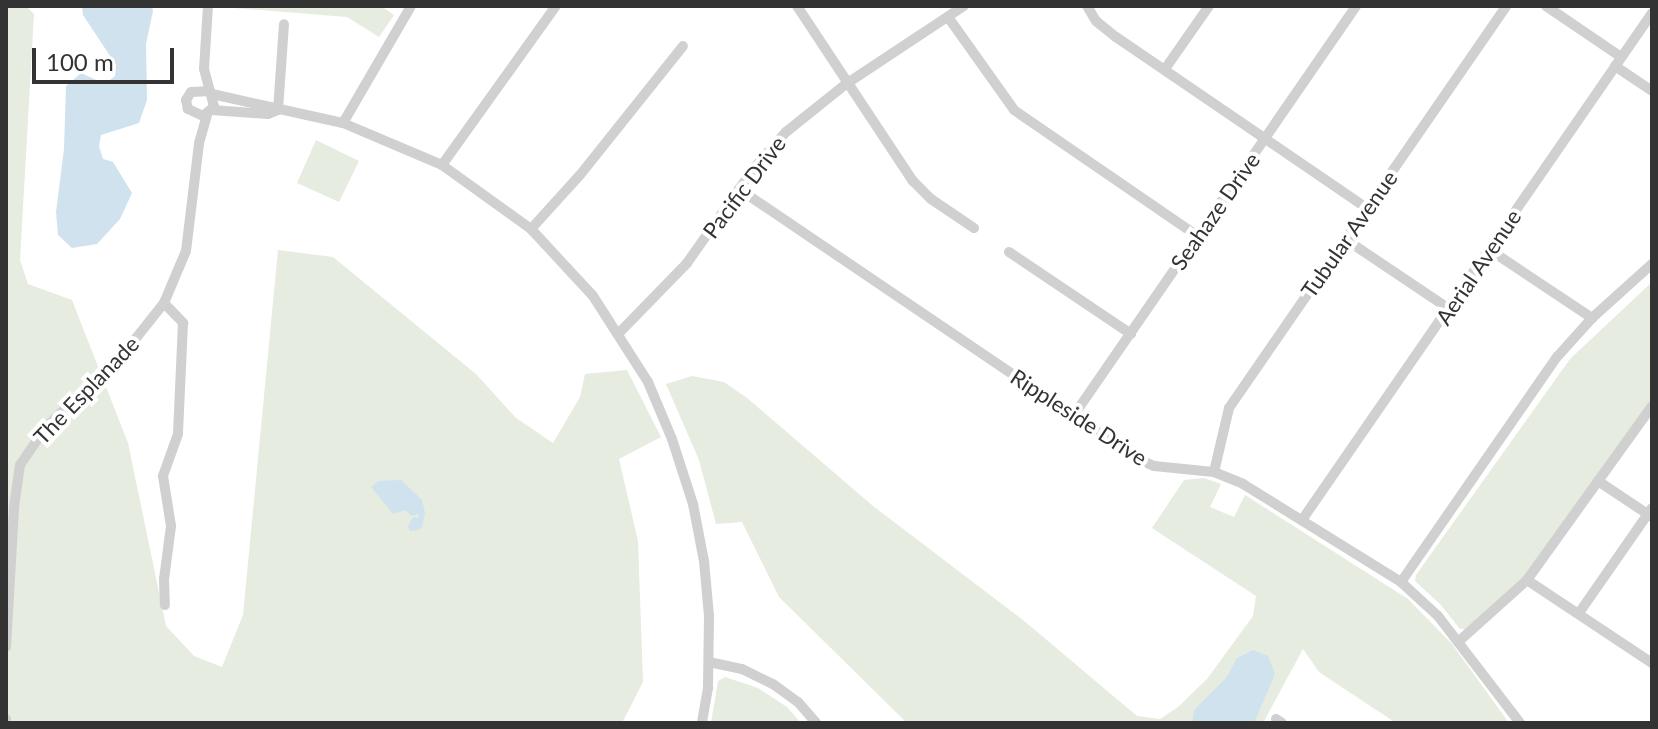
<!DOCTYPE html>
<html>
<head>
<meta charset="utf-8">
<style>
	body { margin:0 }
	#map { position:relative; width:1658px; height:729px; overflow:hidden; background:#fff; font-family:Lato,sans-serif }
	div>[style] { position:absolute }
	.green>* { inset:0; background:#e6ecdf }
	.water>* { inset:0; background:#cfe2ee }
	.minor>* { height:10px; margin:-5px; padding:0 5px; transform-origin:5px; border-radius:5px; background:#d0d0d0 }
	span { translate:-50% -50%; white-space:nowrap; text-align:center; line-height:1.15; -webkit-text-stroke:8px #fff; paint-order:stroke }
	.street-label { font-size:22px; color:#333 }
	.frame { position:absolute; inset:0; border:8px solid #333; pointer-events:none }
	.scale { position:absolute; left:32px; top:48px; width:142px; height:36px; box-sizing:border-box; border:4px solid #333; border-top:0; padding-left:10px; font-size:24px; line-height:28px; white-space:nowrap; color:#333; -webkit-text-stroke:6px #fff; paint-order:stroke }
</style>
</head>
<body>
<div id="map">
	<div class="green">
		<div style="clip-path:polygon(6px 6px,26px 6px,34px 14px,20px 260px,28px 284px,72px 300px,128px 443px,166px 626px,194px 656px,222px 667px,243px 615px,278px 250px,333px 257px,476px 374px,516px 418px,553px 443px,580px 397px,585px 374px,627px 370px,661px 437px,619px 459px,638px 541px,643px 682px,622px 723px,6px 723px)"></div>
		<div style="clip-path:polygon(381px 6px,394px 15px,379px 37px,347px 17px,221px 7px)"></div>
		<div style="clip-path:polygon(316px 140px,359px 161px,339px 202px,297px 183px)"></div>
		<div style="clip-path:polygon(1652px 282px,1652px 399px,1524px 577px,1467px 629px,1460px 629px,1440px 604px,1415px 581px,1416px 575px,1570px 359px)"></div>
		<div style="clip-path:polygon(692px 376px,724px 382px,747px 398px,873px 506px,1023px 620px,1137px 716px,1160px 719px,1178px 707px,1207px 679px,1253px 616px,1256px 596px,1152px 528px,1184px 480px,1204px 478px,1221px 484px,1210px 507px,1234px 517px,1245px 495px,1408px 599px,1452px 644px,1509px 723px,1396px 723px,1319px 672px,1303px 649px,1263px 723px,907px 723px,779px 597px,742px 522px,716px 524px,699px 460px,666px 384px)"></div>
		<div style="clip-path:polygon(725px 677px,758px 688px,787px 707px,801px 723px,711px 723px,718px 681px)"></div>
	</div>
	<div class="water">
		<div style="clip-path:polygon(82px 6px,152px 6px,153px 11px,146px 44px,147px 100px,139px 123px,101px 135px,99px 146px,103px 159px,113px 162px,132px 193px,120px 219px,97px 244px,72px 248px,58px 235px,56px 212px,64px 149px,66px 86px,81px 73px,105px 84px,115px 76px,116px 65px,83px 15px)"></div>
		<div style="clip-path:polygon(401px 480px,422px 500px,425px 513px,422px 527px,418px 530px,410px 531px,408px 526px,413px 517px,419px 518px,418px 514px,412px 516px,405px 510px,393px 514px,371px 487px,378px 481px)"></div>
		<div style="clip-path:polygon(1253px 650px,1268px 656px,1275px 674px,1254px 723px,1192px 723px,1194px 710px,1227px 677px,1237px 658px)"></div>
	</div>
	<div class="minor">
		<div style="left:208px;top:6px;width:63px;rotate:93.6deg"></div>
		<div style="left:204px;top:69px;width:39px;rotate:75deg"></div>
		<div style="left:214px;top:107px;width:14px;rotate:141deg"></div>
		<div style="left:203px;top:116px;width:17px;rotate:-155deg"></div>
		<div style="left:188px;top:109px;width:9px;rotate:-103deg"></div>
		<div style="left:186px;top:100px;width:9px;rotate:-58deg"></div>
		<div style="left:191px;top:92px;width:19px;rotate:-3deg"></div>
		<div style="left:797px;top:6px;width:210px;rotate:56.5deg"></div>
		<div style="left:913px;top:181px;width:25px;rotate:45deg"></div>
		<div style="left:931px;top:199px;width:52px;rotate:34deg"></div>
		<div style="left:1087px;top:6px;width:17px;rotate:59deg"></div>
		<div style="left:1096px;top:21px;width:26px;rotate:39deg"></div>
		<div style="left:1116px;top:37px;width:304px;rotate:34.3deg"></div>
		<div style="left:1546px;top:6px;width:91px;rotate:34.2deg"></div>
		<div style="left:948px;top:17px;width:114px;rotate:54.6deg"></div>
		<div style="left:1014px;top:110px;width:222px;rotate:34.5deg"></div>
		<div style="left:1615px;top:66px;width:45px;rotate:34deg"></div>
		<div style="left:1165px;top:69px;width:77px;rotate:-55.1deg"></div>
		<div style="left:212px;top:94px;width:134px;rotate:12.5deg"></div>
		<div style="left:343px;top:123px;width:108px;rotate:23deg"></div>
		<div style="left:442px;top:165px;width:110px;rotate:35.7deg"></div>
		<div style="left:531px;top:229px;width:91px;rotate:47.2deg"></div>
		<div style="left:593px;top:296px;width:102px;rotate:57.4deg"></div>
		<div style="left:648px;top:382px;width:62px;rotate:67.2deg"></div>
		<div style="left:672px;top:439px;width:68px;rotate:72.1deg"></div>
		<div style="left:693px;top:504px;width:58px;rotate:79.1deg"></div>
		<div style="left:704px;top:561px;width:55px;rotate:84.8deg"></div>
		<div style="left:709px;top:616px;width:72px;rotate:90.8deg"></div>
		<div style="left:708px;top:688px;width:36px;rotate:100deg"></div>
		<div style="left:212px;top:110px;width:56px;rotate:4.1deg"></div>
		<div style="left:268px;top:114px;width:11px;rotate:-22deg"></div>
		<div style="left:278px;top:110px;width:86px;rotate:-86deg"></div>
		<div style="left:343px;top:123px;width:135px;rotate:-59.8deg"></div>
		<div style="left:442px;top:165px;width:196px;rotate:-54.4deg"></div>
		<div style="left:739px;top:189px;width:482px;rotate:34.1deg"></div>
		<div style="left:1138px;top:459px;width:17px;rotate:24deg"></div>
		<div style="left:1154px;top:466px;width:60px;rotate:5.7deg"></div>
		<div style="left:1214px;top:472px;width:31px;rotate:22deg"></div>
		<div style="left:1243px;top:484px;width:186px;rotate:31.8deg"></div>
		<div style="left:1401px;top:582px;width:50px;rotate:42.6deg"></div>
		<div style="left:1438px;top:616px;width:135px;rotate:52.5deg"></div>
		<div style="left:531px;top:229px;width:73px;rotate:-47.8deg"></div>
		<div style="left:580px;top:175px;width:165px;rotate:-51.4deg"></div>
		<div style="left:1345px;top:239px;width:125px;rotate:33.9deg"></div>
		<div style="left:1490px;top:250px;width:123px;rotate:33.7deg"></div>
		<div style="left:1009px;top:252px;width:147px;rotate:33.9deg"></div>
		<div style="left:164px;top:303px;width:28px;rotate:46deg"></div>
		<div style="left:183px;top:323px;width:111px;rotate:92.6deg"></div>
		<div style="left:178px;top:434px;width:45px;rotate:109.7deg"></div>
		<div style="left:163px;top:476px;width:51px;rotate:80.9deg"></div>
		<div style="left:171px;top:526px;width:53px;rotate:97.5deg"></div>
		<div style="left:164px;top:579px;width:26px;rotate:88deg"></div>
		<div style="left:620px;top:332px;width:96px;rotate:-45.8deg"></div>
		<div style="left:687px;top:263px;width:116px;rotate:-54.8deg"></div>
		<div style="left:754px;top:168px;width:48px;rotate:-48.4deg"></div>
		<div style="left:786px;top:132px;width:77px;rotate:-38.7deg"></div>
		<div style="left:846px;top:84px;width:141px;rotate:-33.5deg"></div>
		<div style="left:1074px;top:415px;width:497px;rotate:-55.4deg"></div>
		<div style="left:1214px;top:472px;width:66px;rotate:-76.8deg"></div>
		<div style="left:1229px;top:408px;width:488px;rotate:-55.4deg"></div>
		<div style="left:1598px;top:481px;width:65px;rotate:33.7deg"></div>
		<div style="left:1302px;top:520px;width:616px;rotate:-55.38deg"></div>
		<div style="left:1527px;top:580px;width:150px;rotate:33.6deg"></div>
		<div style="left:1401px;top:582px;width:274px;rotate:-55.3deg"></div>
		<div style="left:1557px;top:357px;width:52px;rotate:-48.1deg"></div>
		<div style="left:1592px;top:318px;width:81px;rotate:-42deg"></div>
		<div style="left:1579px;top:613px;width:128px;rotate:-55.2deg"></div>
		<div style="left:1458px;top:642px;width:93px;rotate:-41.9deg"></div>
		<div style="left:1527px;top:580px;width:214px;rotate:-54.3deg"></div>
		<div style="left:6px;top:647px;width:140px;rotate:-86.7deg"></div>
		<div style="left:14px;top:507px;width:42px;rotate:-81.9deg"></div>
		<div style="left:20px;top:465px;width:46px;rotate:-55.6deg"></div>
		<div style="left:46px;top:427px;width:115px;rotate:-43.9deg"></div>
		<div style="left:129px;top:347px;width:56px;rotate:-51.5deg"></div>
		<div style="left:164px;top:303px;width:56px;rotate:-67.1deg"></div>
		<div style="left:186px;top:251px;width:109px;rotate:-83.1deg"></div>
		<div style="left:199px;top:143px;width:29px;rotate:-74deg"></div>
		<div style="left:709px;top:662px;width:34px;rotate:12deg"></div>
		<div style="left:742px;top:669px;width:34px;rotate:26deg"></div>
		<div style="left:773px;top:684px;width:31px;rotate:36deg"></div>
		<div style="left:798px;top:702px;width:28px;rotate:49deg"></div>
		<div style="left:6px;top:719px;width:4px;rotate:90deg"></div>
		<div style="left:1276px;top:719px;width:7px;rotate:34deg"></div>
	</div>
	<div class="street-label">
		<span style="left:744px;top:187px;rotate:-53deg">Pacific Drive</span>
		<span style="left:1215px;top:211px;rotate:-55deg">Seahaze Drive</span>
		<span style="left:1349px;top:234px;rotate:-55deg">Tubular Avenue</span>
		<span style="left:1478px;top:267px;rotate:-56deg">Aerial Avenue</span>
		<span style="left:86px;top:390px;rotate:-46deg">The Esplanade</span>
		<span style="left:1079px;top:417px;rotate:33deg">Rippleside Drive</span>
	</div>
	<div class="frame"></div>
	<div class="scale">100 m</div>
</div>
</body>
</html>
